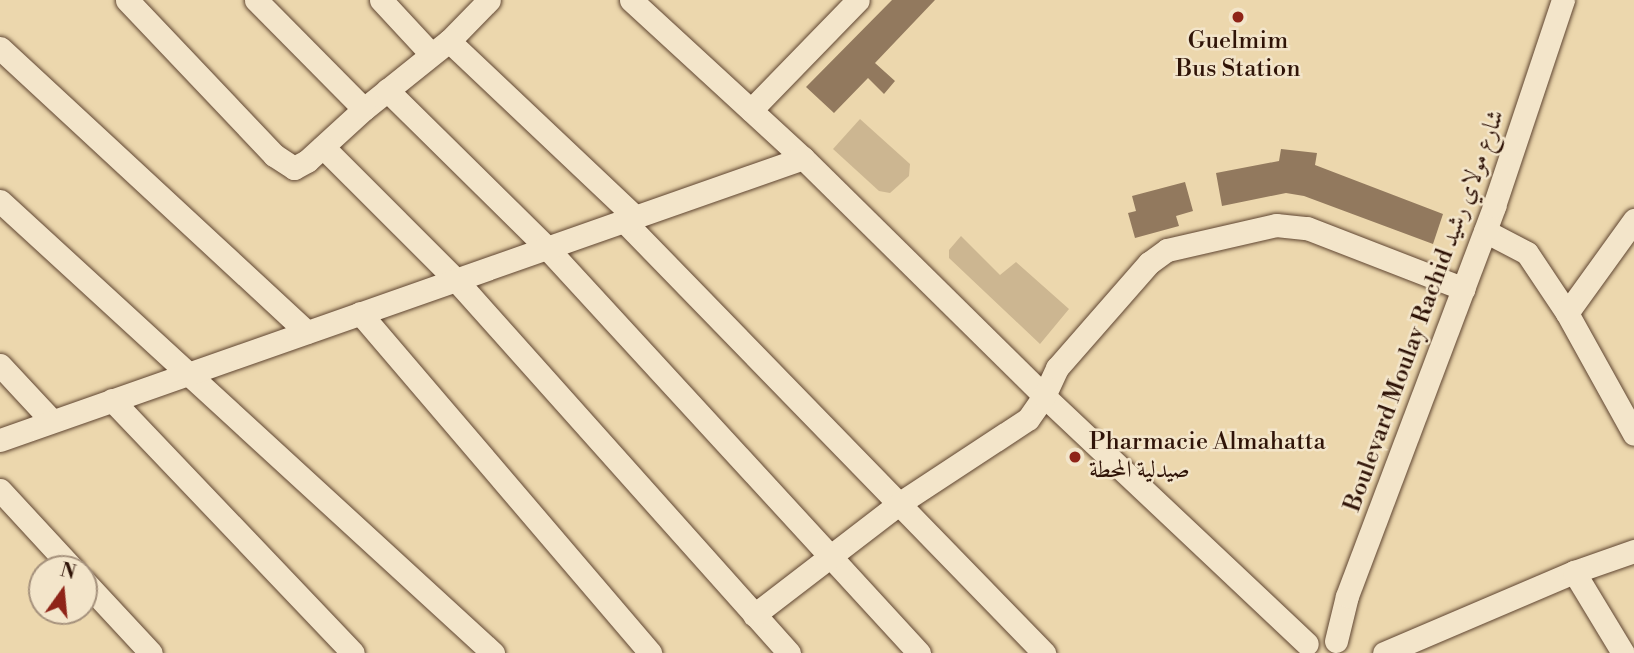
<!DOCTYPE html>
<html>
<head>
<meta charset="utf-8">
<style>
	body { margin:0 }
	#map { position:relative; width:1634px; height:653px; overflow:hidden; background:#ecd7ad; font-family:"Libre Bodoni",Amiri,serif }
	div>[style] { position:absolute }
	.green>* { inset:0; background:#ccb691 }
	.building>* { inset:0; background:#92795e }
	.roads { filter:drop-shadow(0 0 2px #5f4531) drop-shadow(0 0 2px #5f4531) }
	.minor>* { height:23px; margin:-11.5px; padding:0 11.5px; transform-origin:11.5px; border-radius:11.5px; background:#f3e5ca }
	.dots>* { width:19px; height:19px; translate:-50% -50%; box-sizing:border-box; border:4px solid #f3e5ca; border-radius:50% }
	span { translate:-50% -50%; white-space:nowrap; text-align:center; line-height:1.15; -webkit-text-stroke:5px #f3e5ca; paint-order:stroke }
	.poi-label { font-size:24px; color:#301408 }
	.left { translate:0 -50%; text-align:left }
	.street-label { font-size:24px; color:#301408 }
	.north { position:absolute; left:28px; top:555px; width:70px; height:70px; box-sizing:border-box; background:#f3e5ca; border:2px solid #a5917c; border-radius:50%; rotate:15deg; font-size:19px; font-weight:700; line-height:28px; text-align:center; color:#301408 }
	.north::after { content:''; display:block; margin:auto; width:24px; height:32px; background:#8f2418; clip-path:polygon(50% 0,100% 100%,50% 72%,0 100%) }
</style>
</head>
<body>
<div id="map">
	<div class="green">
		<div style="clip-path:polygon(860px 119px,910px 164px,909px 176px,890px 193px,879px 191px,833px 149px)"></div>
		<div style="clip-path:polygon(961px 236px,1000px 275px,1016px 262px,1069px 309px,1040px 344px,949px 258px,949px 250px)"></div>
	</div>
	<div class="building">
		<div style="clip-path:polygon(892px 0,935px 0,875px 63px,895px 81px,884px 94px,868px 78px,834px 113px,806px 87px)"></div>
		<div style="clip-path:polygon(1281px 149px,1317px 153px,1315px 165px,1443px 214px,1433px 244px,1304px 196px,1286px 193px,1222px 206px,1216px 173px,1279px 161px)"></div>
		<div style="clip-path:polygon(1185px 182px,1193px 211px,1176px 216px,1179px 226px,1135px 238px,1128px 213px,1136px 211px,1132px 196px)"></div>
	</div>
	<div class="roads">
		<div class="minor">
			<div style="left:127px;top:0;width:214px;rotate:46.5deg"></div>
			<div style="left:274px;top:155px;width:24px;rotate:33deg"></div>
			<div style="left:294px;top:168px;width:15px;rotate:-28deg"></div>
			<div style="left:307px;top:161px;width:77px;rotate:-42.4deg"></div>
			<div style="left:364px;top:109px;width:109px;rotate:-38.7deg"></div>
			<div style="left:449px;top:41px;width:57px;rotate:-45.7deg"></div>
			<div style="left:256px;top:0;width:153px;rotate:45.3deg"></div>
			<div style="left:381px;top:0;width:74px;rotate:47.2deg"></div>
			<div style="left:631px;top:0;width:234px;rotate:42.6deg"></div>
			<div style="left:803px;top:158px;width:339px;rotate:44.6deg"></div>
			<div style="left:1044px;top:396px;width:361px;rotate:43.3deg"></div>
			<div style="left:449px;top:41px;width:256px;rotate:43.4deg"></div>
			<div style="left:0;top:48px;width:418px;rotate:42.8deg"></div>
			<div style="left:387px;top:90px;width:225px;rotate:44.6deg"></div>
			<div style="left:547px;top:248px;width:550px;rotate:47.43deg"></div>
			<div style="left:751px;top:110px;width:153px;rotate:-45.8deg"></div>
			<div style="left:323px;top:147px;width:188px;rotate:45deg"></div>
			<div style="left:456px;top:280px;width:500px;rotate:48.24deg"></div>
			<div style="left:0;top:201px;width:669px;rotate:42.52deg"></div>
			<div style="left:624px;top:221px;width:603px;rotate:45.81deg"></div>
			<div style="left:1485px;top:231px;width:47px;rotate:27.6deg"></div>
			<div style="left:1527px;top:253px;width:72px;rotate:56.3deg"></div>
			<div style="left:1567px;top:313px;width:138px;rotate:61deg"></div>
			<div style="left:360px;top:313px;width:447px;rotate:49.5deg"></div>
			<div style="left:1567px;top:313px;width:115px;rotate:-54.2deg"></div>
			<div style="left:0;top:365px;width:76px;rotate:47.1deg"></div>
			<div style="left:112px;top:400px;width:349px;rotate:46.4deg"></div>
			<div style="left:0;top:440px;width:851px;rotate:-19.35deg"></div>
			<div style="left:0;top:490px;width:108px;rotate:47.3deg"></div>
			<div style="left:1574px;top:572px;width:95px;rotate:58.8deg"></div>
			<div style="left:84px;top:581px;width:98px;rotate:47.1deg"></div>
			<div style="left:754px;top:615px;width:184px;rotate:-37.5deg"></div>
			<div style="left:900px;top:503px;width:153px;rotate:-33.3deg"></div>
			<div style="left:1028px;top:419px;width:28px;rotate:-55deg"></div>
			<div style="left:1044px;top:396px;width:31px;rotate:-65deg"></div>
			<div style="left:1057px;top:368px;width:140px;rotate:-48.8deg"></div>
			<div style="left:1149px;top:263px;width:22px;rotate:-36deg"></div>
			<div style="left:1167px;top:250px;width:112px;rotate:-12.9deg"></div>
			<div style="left:1276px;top:225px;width:31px;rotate:6deg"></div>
			<div style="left:1307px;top:228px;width:168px;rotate:21.2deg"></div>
			<div style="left:1336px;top:641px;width:46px;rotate:-76.3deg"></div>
			<div style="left:1347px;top:596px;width:417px;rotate:-69.3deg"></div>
			<div style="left:1494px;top:206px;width:217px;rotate:-71.5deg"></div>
			<div style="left:1384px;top:653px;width:207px;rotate:-23.1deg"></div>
			<div style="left:1574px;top:572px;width:64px;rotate:-19.3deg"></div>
		</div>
	</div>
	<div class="dots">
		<div style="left:1238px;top:17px;background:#8f2418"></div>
		<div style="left:1075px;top:457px;background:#8f2418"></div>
	</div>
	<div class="poi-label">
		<span style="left:1238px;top:56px">Guelmim<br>Bus Station</span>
		<span class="left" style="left:1089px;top:457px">Pharmacie Almahatta<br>صيدلية المحطة</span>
	</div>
	<div class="street-label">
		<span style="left:1425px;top:311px;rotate:-70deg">Boulevard Moulay Rachid شارع مولاي رشيد</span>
	</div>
	<div class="north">N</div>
</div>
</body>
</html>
